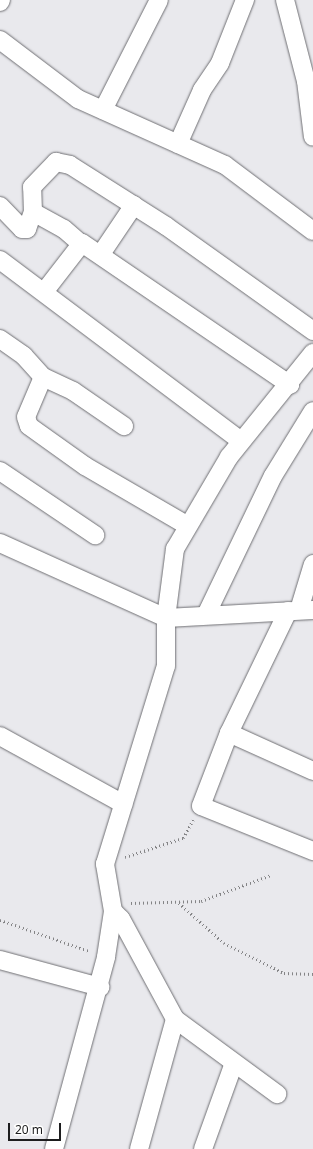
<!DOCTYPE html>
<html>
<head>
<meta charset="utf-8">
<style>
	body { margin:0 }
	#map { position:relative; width:313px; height:1149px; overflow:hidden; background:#e9e9ed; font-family:"Noto Sans",sans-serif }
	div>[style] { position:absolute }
	.path>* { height:2.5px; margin-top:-1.25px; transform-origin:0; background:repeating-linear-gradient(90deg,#848486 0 1px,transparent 0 4px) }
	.roads { filter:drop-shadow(0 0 1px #6f6f73) drop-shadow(0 0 1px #6f6f73) }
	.street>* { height:18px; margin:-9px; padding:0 9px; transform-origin:9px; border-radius:9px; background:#fff }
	span { translate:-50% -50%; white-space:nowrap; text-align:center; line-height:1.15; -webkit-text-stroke:4px #fff; paint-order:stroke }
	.scale { position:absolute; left:8px; top:1123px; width:53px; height:18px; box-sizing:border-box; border:2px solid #1d1d1e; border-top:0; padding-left:5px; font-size:12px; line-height:14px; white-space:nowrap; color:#1d1d1e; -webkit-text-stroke:3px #fff; paint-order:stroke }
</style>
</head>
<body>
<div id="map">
	<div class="path">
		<div style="left:125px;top:857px;width:61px;rotate:-18.1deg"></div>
		<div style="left:183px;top:838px;width:21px;rotate:-61deg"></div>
		<div style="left:131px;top:903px;width:70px;rotate:-1.6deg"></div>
		<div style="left:201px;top:901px;width:75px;rotate:-20.4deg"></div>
		<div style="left:179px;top:903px;width:60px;rotate:41.6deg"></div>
		<div style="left:224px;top:943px;width:67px;rotate:26.6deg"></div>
		<div style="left:284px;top:973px;width:29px;rotate:2deg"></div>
		<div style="left:0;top:920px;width:94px;rotate:19.2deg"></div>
	</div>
	<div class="roads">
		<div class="street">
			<div style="left:285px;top:0;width:84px;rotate:75.5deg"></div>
			<div style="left:306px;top:81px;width:56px;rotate:82.9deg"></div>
			<div style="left:0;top:2px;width:2px;rotate:-63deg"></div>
			<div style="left:0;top:40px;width:98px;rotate:37.1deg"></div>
			<div style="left:78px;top:99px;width:161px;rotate:24.2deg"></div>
			<div style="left:225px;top:165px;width:110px;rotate:36.9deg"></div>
			<div style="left:103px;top:110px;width:123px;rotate:-63deg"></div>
			<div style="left:178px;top:144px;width:59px;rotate:-66deg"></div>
			<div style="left:202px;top:90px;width:32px;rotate:-56deg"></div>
			<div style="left:220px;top:63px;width:68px;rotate:-68.4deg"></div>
			<div style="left:0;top:206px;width:32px;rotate:46deg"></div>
			<div style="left:22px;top:229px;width:5px"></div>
			<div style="left:27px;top:229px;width:18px;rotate:-71deg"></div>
			<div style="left:33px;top:212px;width:25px;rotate:-92deg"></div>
			<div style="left:32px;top:187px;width:35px;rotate:-46deg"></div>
			<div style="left:56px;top:162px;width:14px;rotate:12deg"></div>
			<div style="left:70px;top:165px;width:114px;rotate:32.4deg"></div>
			<div style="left:166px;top:226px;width:181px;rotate:35.5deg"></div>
			<div style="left:33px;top:212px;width:35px;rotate:29deg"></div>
			<div style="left:64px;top:229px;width:21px;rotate:41deg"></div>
			<div style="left:101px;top:254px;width:59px;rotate:-56deg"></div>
			<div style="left:0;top:260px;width:301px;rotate:36.9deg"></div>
			<div style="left:44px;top:292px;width:62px;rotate:-52.2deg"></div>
			<div style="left:82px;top:243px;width:252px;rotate:34.3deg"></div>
			<div style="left:0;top:339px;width:29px;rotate:35deg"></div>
			<div style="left:24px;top:356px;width:28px;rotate:48deg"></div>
			<div style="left:43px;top:377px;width:33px;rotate:25deg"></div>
			<div style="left:73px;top:391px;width:62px;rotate:34.5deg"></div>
			<div style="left:43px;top:377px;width:43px;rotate:113deg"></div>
			<div style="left:26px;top:417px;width:9px;rotate:72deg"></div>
			<div style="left:29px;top:426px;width:69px;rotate:35.5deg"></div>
			<div style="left:85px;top:466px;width:119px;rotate:30.2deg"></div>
			<div style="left:0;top:471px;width:115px;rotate:34deg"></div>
			<div style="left:0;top:543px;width:182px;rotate:24.3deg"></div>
			<div style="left:166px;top:618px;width:147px;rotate:-3.1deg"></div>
			<div style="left:299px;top:610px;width:48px;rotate:-73.1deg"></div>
			<div style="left:288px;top:611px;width:136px;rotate:115.8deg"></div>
			<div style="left:229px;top:733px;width:78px;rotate:111deg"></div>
			<div style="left:201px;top:806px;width:121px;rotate:21.9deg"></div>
			<div style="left:206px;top:615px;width:154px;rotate:-64.3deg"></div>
			<div style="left:273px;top:476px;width:76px;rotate:-58.4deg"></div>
			<div style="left:229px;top:733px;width:92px;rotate:24.3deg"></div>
			<div style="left:0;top:736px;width:141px;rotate:28.9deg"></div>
			<div style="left:113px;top:911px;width:11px;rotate:45deg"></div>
			<div style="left:121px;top:919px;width:114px;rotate:61.6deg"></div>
			<div style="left:175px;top:1019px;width:127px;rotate:36.3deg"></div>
			<div style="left:0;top:960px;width:104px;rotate:15.1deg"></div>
			<div style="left:54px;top:1149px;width:199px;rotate:-74.8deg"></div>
			<div style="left:106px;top:957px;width:47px;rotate:-81.3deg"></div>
			<div style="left:113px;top:911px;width:48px;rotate:-99.7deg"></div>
			<div style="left:105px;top:864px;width:207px;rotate:-72.9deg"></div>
			<div style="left:166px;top:666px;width:48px;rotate:-90deg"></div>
			<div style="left:166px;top:618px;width:70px;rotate:-82.6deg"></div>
			<div style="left:175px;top:549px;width:107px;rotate:-59.6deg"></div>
			<div style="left:229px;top:457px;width:134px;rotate:-51.1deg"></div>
			<div style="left:139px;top:1149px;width:135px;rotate:-74.5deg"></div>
			<div style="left:203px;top:1149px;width:91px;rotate:-70.2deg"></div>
		</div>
	</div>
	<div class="scale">20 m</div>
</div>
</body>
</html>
